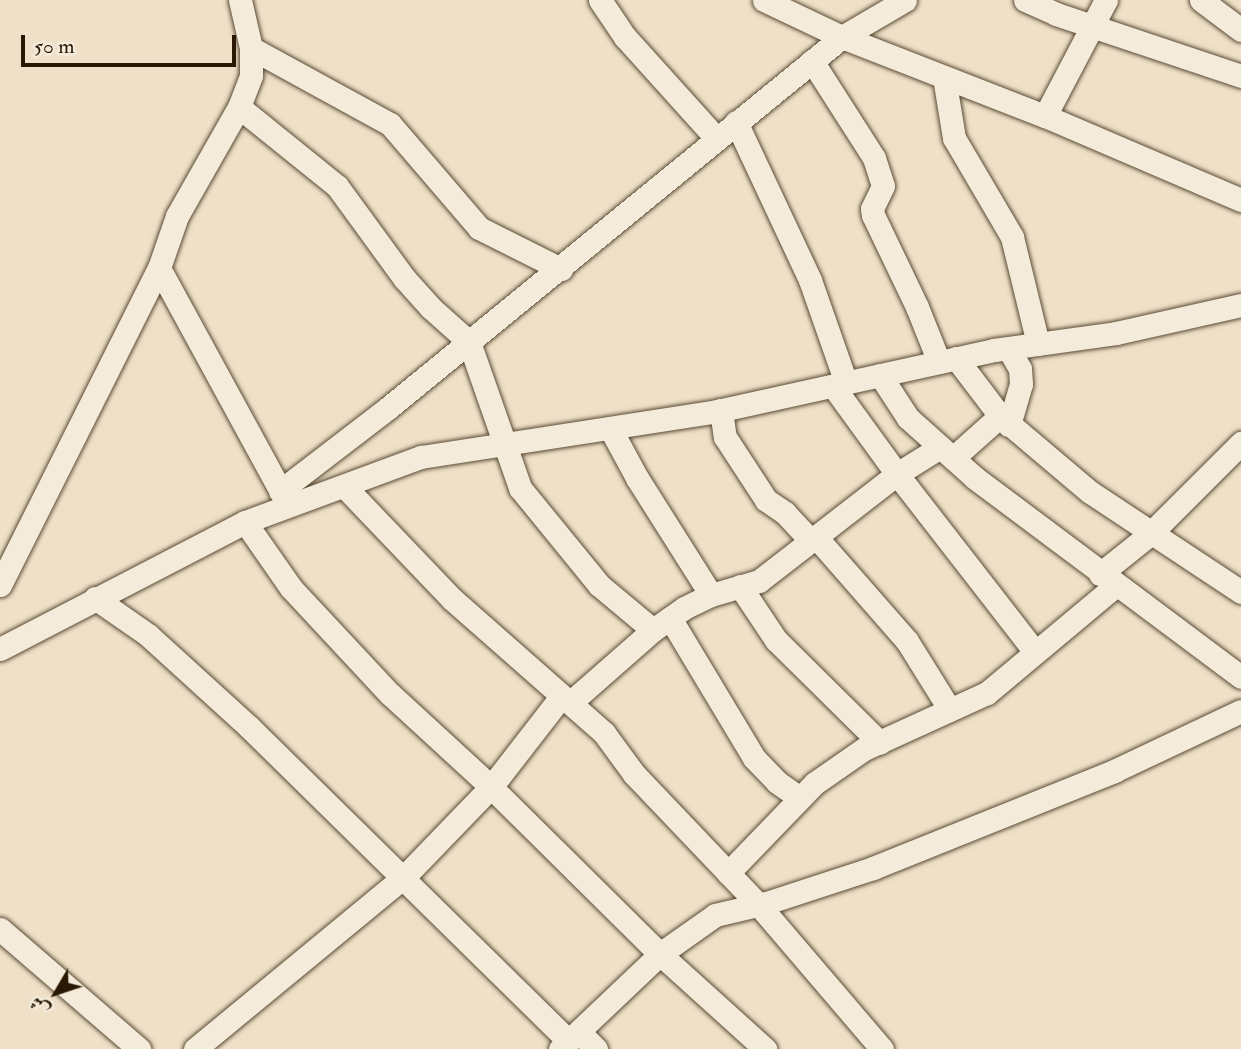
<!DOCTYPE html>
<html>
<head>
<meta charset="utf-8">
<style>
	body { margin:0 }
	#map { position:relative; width:1241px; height:1049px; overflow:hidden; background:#efe0c7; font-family:"IM FELL Double Pica",Amiri,serif }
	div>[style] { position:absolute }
	.roads { filter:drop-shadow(0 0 2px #5a4b35) drop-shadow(0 0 2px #5a4b35) }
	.minor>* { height:23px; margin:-11.5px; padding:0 11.5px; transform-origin:11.5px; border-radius:11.5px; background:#f5ebdb }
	span { translate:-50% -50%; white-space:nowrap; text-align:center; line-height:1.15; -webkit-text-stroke:5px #f5ebdb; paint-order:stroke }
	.north { position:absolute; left:21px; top:958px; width:70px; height:70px; -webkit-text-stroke:5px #f5ebdb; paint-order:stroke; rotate:231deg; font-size:19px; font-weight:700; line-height:28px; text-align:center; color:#291904 }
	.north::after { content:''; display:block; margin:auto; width:24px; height:32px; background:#291904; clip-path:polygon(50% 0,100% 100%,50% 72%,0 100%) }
	.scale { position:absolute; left:21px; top:35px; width:215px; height:32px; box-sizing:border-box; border:4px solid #291904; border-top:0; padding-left:9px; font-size:21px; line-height:24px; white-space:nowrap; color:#291904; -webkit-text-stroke:5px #f5ebdb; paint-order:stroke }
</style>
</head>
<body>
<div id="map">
	<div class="roads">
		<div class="minor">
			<div style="left:600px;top:0;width:45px;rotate:56deg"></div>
			<div style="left:625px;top:37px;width:136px;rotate:48deg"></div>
			<div style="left:764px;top:0;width:86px;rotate:25.4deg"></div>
			<div style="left:842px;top:37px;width:218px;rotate:21.3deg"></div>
			<div style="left:1045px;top:116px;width:213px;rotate:23.2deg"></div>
			<div style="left:1025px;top:0;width:34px;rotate:24deg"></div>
			<div style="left:1056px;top:14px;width:195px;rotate:18.5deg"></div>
			<div style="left:1201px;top:0;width:50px;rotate:36.9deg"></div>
			<div style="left:251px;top:48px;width:158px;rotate:28.7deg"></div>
			<div style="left:390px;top:124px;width:137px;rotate:49.4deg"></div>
			<div style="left:479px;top:228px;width:92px;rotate:26.6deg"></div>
			<div style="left:812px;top:61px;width:115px;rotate:57.4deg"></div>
			<div style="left:874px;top:158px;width:29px;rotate:72deg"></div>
			<div style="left:883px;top:186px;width:25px;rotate:116deg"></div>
			<div style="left:872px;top:209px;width:6px;rotate:81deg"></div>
			<div style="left:873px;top:215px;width:102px;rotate:64.4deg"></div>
			<div style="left:917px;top:307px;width:59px;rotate:68.2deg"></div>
			<div style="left:944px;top:77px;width:62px;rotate:80.7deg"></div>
			<div style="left:954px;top:138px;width:115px;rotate:59.6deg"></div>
			<div style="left:1012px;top:237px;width:110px;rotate:76.3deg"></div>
			<div style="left:239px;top:107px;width:126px;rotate:38.9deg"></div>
			<div style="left:337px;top:186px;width:114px;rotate:53.9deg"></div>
			<div style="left:404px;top:278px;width:40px;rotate:48deg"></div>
			<div style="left:431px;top:308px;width:51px;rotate:41.8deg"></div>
			<div style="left:469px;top:342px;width:155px;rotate:70.7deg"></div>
			<div style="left:520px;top:488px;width:125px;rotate:50.8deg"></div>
			<div style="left:599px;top:585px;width:70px;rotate:39.8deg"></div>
			<div style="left:1045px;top:116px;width:131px;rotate:-62.3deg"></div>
			<div style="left:736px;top:122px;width:174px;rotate:64.9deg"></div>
			<div style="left:810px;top:280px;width:109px;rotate:70.7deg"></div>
			<div style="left:159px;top:268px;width:270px;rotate:61.4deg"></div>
			<div style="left:1008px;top:348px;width:24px;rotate:60deg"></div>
			<div style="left:1020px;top:369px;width:15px;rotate:86deg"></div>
			<div style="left:1021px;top:384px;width:43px;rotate:106.3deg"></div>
			<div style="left:956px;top:358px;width:73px;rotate:52.8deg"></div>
			<div style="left:1000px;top:416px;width:118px;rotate:40.2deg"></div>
			<div style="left:1090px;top:492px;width:181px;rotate:33.5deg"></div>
			<div style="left:880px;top:375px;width:51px;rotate:56.9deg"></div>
			<div style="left:908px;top:418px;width:90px;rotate:41.8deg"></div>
			<div style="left:975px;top:478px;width:332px;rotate:36.8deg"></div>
			<div style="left:833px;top:386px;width:109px;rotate:54deg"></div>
			<div style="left:897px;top:474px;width:225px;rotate:52.2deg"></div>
			<div style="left:721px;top:410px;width:27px;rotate:82deg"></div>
			<div style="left:725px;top:437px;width:75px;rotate:56.9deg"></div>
			<div style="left:766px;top:500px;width:23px;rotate:34deg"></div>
			<div style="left:785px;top:513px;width:38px;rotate:47deg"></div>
			<div style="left:610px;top:428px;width:57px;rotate:61.6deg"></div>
			<div style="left:637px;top:478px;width:138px;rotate:57.7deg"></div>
			<div style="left:953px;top:458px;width:63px;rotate:-41.8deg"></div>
			<div style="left:344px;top:486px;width:156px;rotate:46.3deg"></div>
			<div style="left:452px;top:599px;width:203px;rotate:41.4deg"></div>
			<div style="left:604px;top:733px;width:51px;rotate:53.8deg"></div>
			<div style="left:634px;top:774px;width:180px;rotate:46.4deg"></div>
			<div style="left:758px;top:904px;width:191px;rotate:49.5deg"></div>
			<div style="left:280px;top:491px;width:136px;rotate:-37.5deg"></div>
			<div style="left:388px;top:408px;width:586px;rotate:-39.26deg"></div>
			<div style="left:842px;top:37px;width:73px;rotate:-30.4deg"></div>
			<div style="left:245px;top:522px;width:80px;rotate:55.1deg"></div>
			<div style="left:291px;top:588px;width:145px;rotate:47deg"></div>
			<div style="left:390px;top:694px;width:133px;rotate:42.6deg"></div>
			<div style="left:488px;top:784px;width:242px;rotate:44.7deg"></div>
			<div style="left:660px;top:954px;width:142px;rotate:42.1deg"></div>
			<div style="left:816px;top:537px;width:138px;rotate:48.8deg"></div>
			<div style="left:907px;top:641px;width:81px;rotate:58.1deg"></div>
			<div style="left:1100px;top:574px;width:64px;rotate:-38.7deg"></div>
			<div style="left:1150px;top:534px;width:129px;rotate:-45deg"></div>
			<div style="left:0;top:585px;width:355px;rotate:-63.4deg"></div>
			<div style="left:159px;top:268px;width:55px;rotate:-70.9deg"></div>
			<div style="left:177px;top:216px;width:125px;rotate:-60.4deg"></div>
			<div style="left:239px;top:107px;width:34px;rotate:-69deg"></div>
			<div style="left:251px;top:75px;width:27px;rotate:-90deg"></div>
			<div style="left:251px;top:48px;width:49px;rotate:-102.9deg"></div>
			<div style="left:740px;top:586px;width:65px;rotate:56.3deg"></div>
			<div style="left:776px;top:640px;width:146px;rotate:44.7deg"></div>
			<div style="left:95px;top:598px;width:65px;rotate:34.9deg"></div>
			<div style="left:148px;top:635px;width:137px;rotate:42.3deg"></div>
			<div style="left:249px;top:727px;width:448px;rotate:44.5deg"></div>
			<div style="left:670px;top:618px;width:163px;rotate:59deg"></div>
			<div style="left:754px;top:758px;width:33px;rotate:46deg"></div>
			<div style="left:777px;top:782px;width:28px;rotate:35deg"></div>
			<div style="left:0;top:649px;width:276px;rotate:-27.4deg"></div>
			<div style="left:245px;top:522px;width:188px;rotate:-20.3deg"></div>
			<div style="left:421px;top:457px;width:300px;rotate:-8.8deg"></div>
			<div style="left:717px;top:411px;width:284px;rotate:-12.4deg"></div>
			<div style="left:994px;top:350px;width:123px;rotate:-7.9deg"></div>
			<div style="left:1116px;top:333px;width:128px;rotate:-12.6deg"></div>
			<div style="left:571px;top:702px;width:109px;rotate:-41.3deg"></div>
			<div style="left:653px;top:630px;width:38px;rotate:-35deg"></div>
			<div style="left:684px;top:608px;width:30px;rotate:-26deg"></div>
			<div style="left:711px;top:595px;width:50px;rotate:-16.3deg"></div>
			<div style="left:759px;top:581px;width:175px;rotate:-37.8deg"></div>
			<div style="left:897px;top:474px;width:51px;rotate:-32.1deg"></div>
			<div style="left:728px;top:873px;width:125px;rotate:-46deg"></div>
			<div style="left:815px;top:783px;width:60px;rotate:-34.8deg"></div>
			<div style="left:864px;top:749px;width:135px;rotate:-24.5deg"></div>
			<div style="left:987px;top:693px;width:167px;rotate:-39.9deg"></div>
			<div style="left:0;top:929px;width:184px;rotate:40.8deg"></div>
			<div style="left:579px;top:1032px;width:24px;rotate:45deg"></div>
			<div style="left:195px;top:1049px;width:271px;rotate:-39.5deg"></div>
			<div style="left:404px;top:877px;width:125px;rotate:-46deg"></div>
			<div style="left:491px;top:787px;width:113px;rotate:-52.2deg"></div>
			<div style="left:560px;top:1049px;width:138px;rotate:-43.5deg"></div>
			<div style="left:660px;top:954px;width:67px;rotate:-35.3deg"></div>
			<div style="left:715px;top:915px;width:52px;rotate:-13.2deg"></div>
			<div style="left:766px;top:903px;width:113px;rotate:-18.1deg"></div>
			<div style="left:873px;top:868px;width:260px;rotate:-21.9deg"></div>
			<div style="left:1114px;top:771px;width:140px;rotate:-25.3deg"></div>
		</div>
	</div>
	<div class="north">ش</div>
	<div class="scale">50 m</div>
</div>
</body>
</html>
